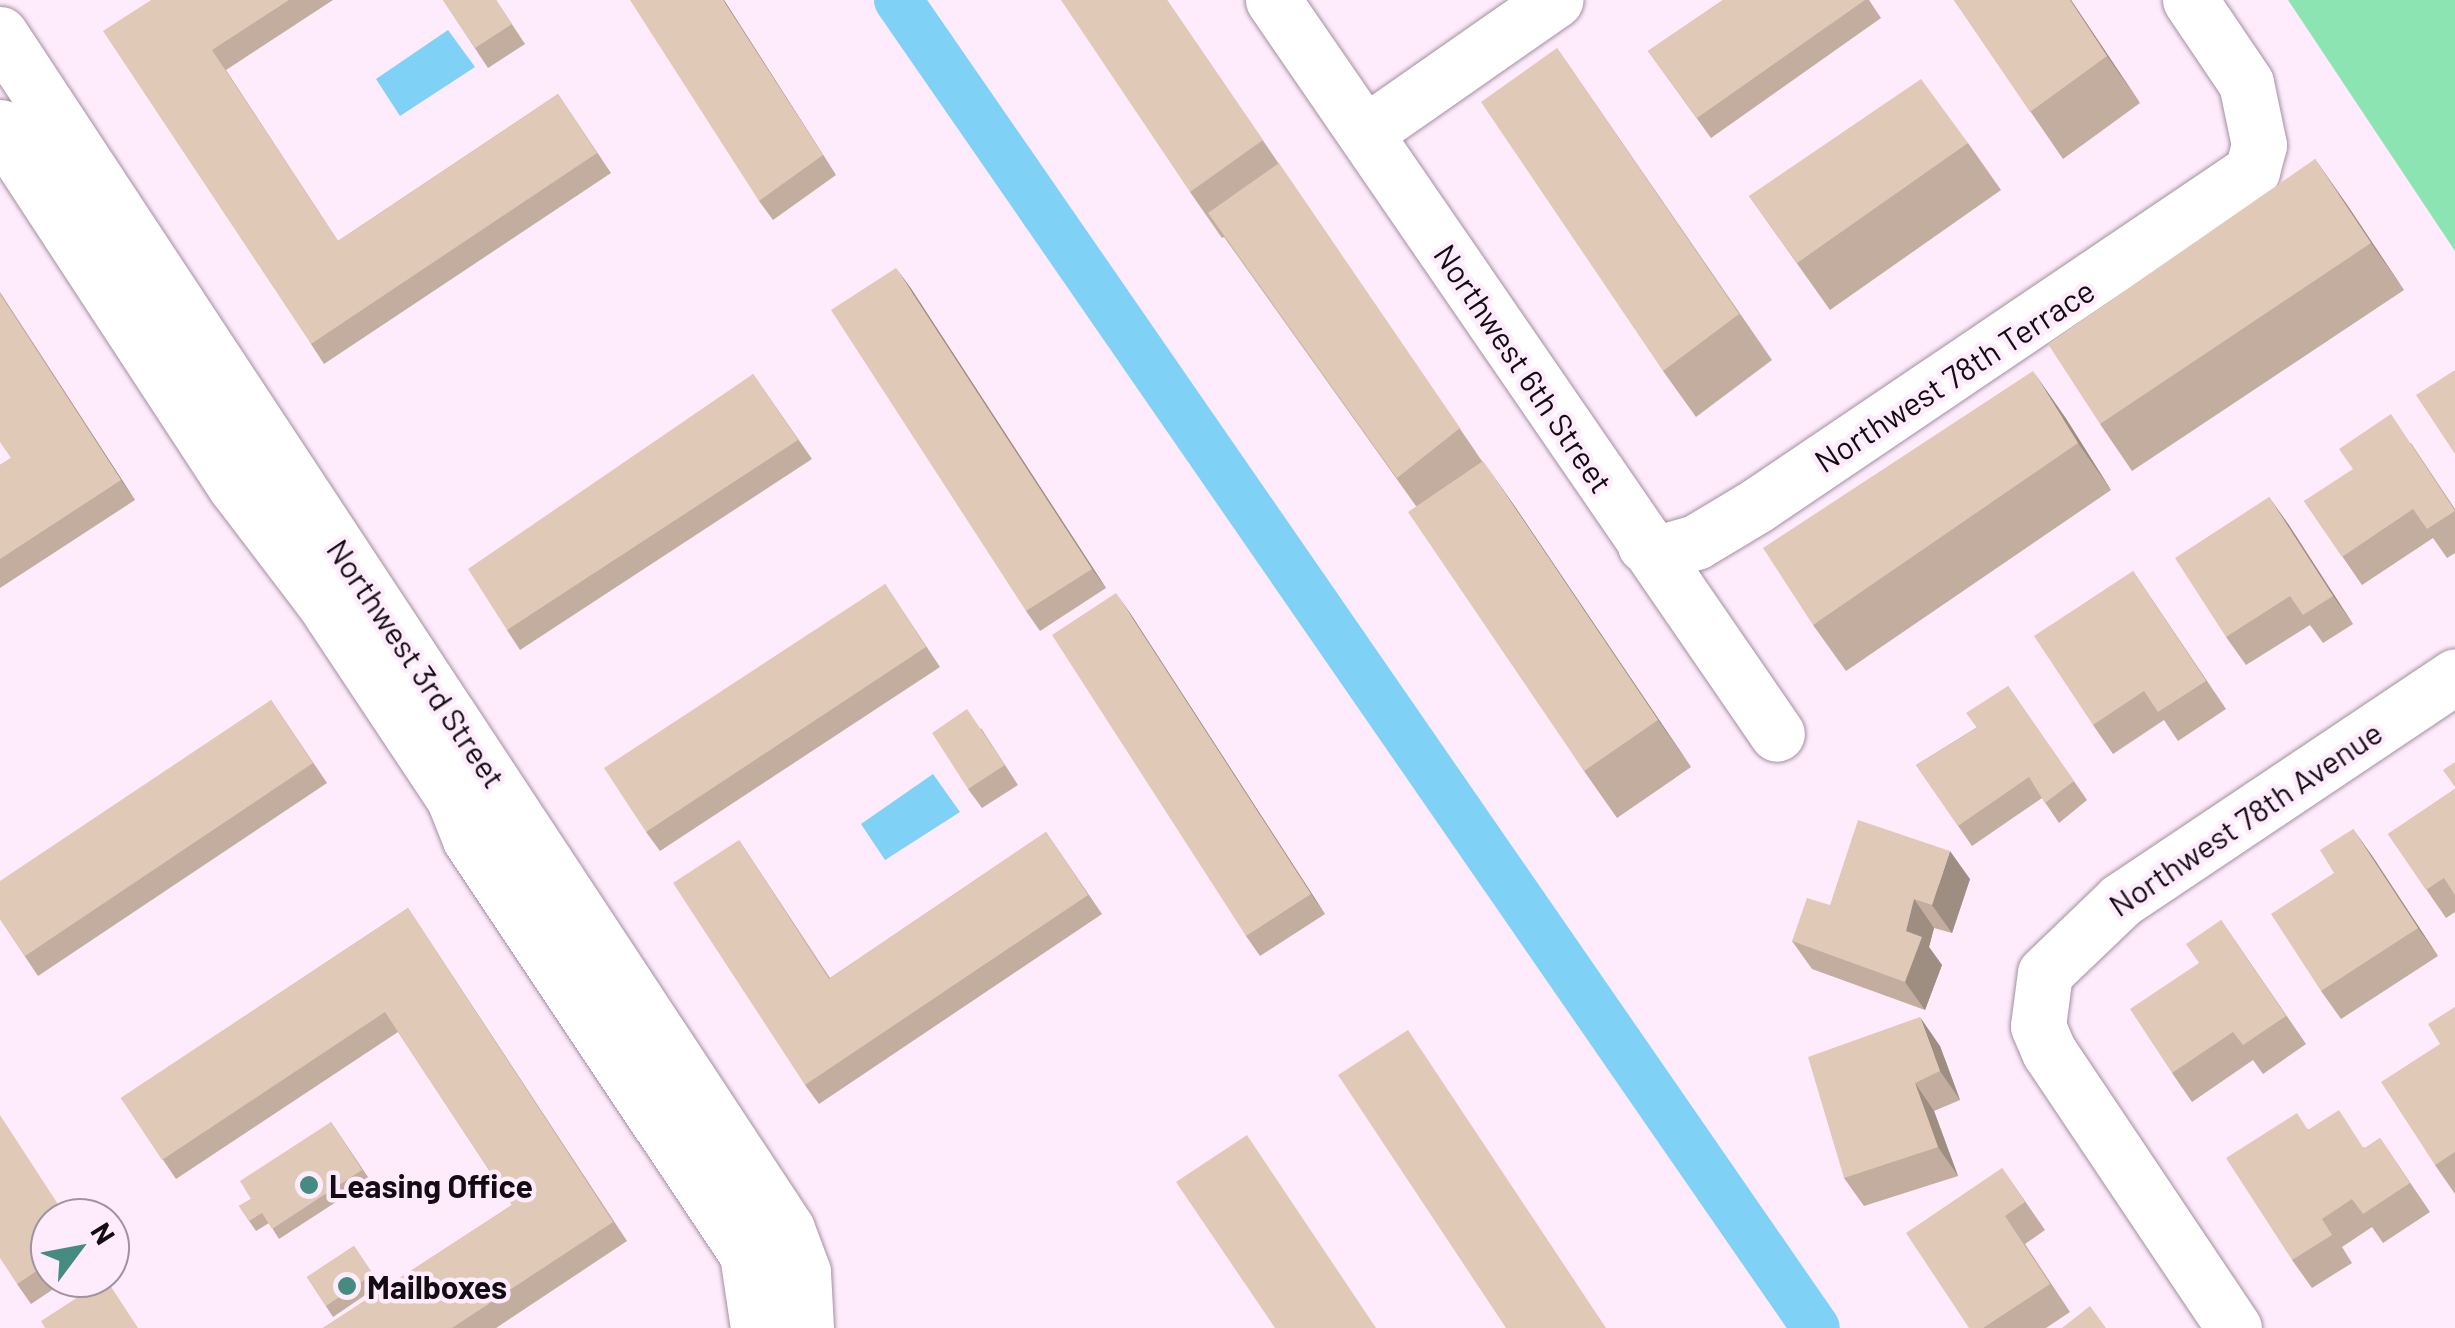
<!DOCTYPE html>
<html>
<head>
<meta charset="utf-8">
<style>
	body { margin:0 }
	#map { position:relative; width:2455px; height:1328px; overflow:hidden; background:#feecfc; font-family:Barlow,sans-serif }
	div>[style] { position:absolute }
	.green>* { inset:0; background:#8de4b3 }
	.water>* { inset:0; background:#7fd1f6 }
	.canal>* { height:48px; margin:-24px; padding:0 24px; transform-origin:24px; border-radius:24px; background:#7fd1f6 }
	.roads { filter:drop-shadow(0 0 2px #a38fa1) drop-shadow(0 0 2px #a38fa1) }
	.minor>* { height:55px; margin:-27.5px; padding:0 27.5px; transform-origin:27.5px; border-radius:27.5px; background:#fff }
	.wall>* { inset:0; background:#c2ad9e }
	.shaded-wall>* { inset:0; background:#9e8d81 }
	.building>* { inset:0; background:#e1c9b8 }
	.dots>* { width:28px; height:28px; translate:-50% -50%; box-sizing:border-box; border:5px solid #feecfc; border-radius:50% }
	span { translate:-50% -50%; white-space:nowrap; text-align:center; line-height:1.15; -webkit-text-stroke:9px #feecfc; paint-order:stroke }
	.street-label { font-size:32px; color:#130c13 }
	.poi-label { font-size:32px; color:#130c13; font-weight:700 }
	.left { translate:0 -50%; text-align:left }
	.north { position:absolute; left:30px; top:1198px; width:100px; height:100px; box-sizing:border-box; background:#feecfc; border:2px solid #a0929f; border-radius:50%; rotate:58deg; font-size:28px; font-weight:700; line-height:40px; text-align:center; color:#130c13 }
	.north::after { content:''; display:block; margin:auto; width:35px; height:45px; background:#468b81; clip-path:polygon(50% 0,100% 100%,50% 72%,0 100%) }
</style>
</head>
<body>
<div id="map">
	<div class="green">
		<div style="clip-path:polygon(2288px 0,2455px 0,2455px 251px)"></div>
	</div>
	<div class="water">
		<div style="clip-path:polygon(448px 30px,475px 67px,400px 116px,376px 79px)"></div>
		<div style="clip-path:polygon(933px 774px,960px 812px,885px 860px,861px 824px)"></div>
	</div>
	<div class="canal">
		<div style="left:898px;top:0;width:1614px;rotate:55.35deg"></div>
	</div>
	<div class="roads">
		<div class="minor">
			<div style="left:1273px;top:0;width:890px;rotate:55.52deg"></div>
			<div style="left:0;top:34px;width:1431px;rotate:56.63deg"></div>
			<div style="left:787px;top:1229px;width:46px;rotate:69.6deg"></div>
			<div style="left:803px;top:1272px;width:56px;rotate:86.9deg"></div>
			<div style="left:0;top:127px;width:429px;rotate:56.8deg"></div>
			<div style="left:235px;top:486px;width:143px;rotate:52.7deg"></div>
			<div style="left:322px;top:600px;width:239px;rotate:56.4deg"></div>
			<div style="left:454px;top:799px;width:43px;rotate:68.2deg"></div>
			<div style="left:470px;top:839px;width:499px;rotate:56.3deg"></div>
			<div style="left:747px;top:1254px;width:75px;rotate:81.5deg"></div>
			<div style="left:1366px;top:132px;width:231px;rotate:-34.9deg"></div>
			<div style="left:1645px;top:545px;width:21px;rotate:17deg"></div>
			<div style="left:1665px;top:551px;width:32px;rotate:-16deg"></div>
			<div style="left:1696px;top:542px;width:70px;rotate:-31deg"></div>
			<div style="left:1756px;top:506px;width:599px;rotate:-34.04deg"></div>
			<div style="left:2252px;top:171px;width:27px;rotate:-75deg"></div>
			<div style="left:2259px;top:145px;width:63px;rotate:-101.8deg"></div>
			<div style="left:2246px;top:83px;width:100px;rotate:-124deg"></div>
			<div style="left:2234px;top:1328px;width:332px;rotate:-123.8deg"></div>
			<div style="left:2049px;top:1052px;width:28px;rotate:-113deg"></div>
			<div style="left:2038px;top:1026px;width:53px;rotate:-82.5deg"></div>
			<div style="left:2045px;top:973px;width:105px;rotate:-43.8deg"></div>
			<div style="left:2121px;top:900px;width:402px;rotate:-33.8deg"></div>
		</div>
	</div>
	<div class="wall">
		<div style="clip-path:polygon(151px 0,333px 0,226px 70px,338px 241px,558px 94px,611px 173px,324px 364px,311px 344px)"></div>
		<div style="clip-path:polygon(443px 0,496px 0,525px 44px,488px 68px)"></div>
		<div style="clip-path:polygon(724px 0,836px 175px,773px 220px,759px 201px)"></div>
		<div style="clip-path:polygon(1167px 0,1691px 767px,1617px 818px,1584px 771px,1416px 506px,1224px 237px,1222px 238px,1190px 192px)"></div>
		<div style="clip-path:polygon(1723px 0,1869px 0,1881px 18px,1711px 138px,1648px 51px)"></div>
		<div style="clip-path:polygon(1954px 0,2071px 0,2140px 103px,2063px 159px)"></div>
		<div style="clip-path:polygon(1557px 48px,1772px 360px,1696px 417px,1663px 371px)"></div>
		<div style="clip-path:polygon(1968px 143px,2001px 190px,1830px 310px,1749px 196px)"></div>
		<div style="clip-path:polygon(2315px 159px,2404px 290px,2132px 471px,2100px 424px)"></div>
		<div style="clip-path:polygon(910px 287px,1106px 588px,1040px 631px,1026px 611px)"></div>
		<div style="clip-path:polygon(0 292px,135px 500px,0 588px,0 465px,11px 458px)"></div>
		<div style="clip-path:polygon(753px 374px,812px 459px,520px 650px,507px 630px)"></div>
		<div style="clip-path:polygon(2065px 417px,2111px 490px,1846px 671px,1813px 625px)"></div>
		<div style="clip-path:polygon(2411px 443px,2455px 509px,2455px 553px,2447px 558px,2433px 538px,2362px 585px,2304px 501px)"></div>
		<div style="clip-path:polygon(2269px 497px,2353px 624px,2323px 643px,2310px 625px,2246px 665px,2226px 637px)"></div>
		<div style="clip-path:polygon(2133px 571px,2226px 709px,2178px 741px,2164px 720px,2113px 754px,2093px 725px)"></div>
		<div style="clip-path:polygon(885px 584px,940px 667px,660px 851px,646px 832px)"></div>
		<div style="clip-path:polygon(1130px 613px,1325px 914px,1260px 956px,1246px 936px)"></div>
		<div style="clip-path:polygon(2008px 686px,2087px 800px,2059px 823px,2042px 798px,1972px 846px,1916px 765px,1976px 728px)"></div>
		<div style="clip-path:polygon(271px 700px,327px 783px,38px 976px,0 919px)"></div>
		<div style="clip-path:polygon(981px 728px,1018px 785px,982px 808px,968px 789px)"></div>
		<div style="clip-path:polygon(2455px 789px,2455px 912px,2446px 918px,2388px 834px)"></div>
		<div style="clip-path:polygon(2353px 829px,2438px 956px,2341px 1019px,2321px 991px,2334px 873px)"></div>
		<div style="clip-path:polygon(1046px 832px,1102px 914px,819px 1104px,805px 1085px,739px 840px,830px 978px)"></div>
		<div style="clip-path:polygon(1970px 879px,1952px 933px,1934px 928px,1929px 947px,1942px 965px,1925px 1010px,1812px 969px,1792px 941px,1830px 905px)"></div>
		<div style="clip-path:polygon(408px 908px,627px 1241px,496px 1328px,323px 1328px,512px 1205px,398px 1032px,176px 1179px,121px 1098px)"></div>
		<div style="clip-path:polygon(2221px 920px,2306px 1044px,2263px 1074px,2253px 1060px,2192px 1102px,2172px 1073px,2199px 963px)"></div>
		<div style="clip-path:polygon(2455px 1007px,2455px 1194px,2435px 1165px,2440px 1044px)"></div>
		<div style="clip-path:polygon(1940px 1046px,1960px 1100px,1934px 1111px,1958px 1176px,1864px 1206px,1844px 1178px)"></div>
		<div style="clip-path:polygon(331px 1122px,370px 1180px,279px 1239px,269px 1223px,256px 1231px,239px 1206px,251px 1199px)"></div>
		<div style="clip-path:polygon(2308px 1129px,2365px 1148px,2380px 1138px,2430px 1212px,2383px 1243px,2372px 1227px,2342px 1247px,2352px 1263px,2312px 1288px,2292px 1260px)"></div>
		<div style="clip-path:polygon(2002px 1168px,2045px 1230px,2025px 1244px,2070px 1312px,2046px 1328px,1969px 1328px)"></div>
		<div style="clip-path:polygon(50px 1218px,50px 1278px,70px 1278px,31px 1304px,17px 1284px)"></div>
		<div style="clip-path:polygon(354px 1246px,380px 1285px,333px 1317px,307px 1277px)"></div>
	</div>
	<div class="shaded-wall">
		<div style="clip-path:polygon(723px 0,724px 0,836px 175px,823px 155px)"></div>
		<div style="clip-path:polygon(2070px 0,2071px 0,2140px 103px,2107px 56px)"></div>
		<div style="clip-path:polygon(2315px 159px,2348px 206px,2404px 290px,2371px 243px)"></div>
		<div style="clip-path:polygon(896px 268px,910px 287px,1106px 588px,1092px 569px)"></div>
		<div style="clip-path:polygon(0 292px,135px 500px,121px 480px)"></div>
		<div style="clip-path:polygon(2033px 371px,2065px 417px,2111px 490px,2078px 443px)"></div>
		<div style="clip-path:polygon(1483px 461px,1516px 508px,1691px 767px,1658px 720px)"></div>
		<div style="clip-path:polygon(2269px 497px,2289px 525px,2353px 624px,2333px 596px)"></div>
		<div style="clip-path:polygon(1116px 593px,1130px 613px,1325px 914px,1311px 894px)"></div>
		<div style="clip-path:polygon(2353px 829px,2373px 857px,2438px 956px,2418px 928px)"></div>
		<div style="clip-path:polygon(1950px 851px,1970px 879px,1952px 933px,1932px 905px)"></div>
		<div style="clip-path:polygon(1914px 899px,1934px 928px,1929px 947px,1942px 965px,1925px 1010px,1905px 982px,1906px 931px)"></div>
		<div style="clip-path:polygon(1920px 1017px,1940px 1046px,1960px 1100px,1940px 1071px)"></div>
		<div style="clip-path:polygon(1915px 1083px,1934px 1111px,1958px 1176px,1938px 1147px)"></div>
	</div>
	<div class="building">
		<div style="clip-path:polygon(151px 0,289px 0,212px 50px,338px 241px,558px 94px,597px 153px,311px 344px,103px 31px)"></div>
		<div style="clip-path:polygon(443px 0,496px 0,512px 24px,475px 48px)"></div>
		<div style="clip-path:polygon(630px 0,723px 0,823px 155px,759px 201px)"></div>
		<div style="clip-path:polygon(1061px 0,1167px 0,1263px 140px,1190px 192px)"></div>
		<div style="clip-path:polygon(1723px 0,1865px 0,1697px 118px,1648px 51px)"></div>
		<div style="clip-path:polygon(1954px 0,2070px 0,2107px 56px,2030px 112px)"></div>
		<div style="clip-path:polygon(1557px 48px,1739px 314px,1663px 371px,1481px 102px)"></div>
		<div style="clip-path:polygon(1921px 79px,1968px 143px,1797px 263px,1749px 196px)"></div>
		<div style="clip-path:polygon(2315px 159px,2371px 243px,2100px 424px,2048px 344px)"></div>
		<div style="clip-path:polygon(1279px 163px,1460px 428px,1397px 478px,1208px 213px)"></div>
		<div style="clip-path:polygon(896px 268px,1092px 569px,1026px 611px,831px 310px)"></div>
		<div style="clip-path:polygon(0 294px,121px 480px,0 559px,0 465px,11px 458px,0 442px)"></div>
		<div style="clip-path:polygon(2455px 370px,2455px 454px,2416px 395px)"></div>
		<div style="clip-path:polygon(2033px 371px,2078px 443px,1813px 625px,1763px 548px)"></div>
		<div style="clip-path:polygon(753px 374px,798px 440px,507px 630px,468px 569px)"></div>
		<div style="clip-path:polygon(2391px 414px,2455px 511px,2427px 529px,2413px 509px,2342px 557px,2304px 501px,2353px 469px,2339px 449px)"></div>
		<div style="clip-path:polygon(1483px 461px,1658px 720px,1584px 771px,1408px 512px)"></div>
		<div style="clip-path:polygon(2269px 497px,2333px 596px,2303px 615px,2290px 596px,2226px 637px,2175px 558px)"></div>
		<div style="clip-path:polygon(2133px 571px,2206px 681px,2158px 712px,2144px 691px,2093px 725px,2034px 636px)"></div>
		<div style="clip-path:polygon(885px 584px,926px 647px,646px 832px,604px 768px)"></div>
		<div style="clip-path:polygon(1116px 593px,1311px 894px,1246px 936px,1052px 635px)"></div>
		<div style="clip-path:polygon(2008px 686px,2074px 781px,2045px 803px,2029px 777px,1958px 826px,1916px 765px,1977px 728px,1966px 713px)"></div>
		<div style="clip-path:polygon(271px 700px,313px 763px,25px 956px,0 919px,0 881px)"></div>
		<div style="clip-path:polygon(967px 709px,1005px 765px,968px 789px,932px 733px)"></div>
		<div style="clip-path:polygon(2455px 762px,2455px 787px,2443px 770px)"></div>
		<div style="clip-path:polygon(2455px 789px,2455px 895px,2444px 878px,2426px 890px,2388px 834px)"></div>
		<div style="clip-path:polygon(1858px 820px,1950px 851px,1932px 905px,1914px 899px,1906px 931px,1922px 937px,1905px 982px,1792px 941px,1807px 898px,1830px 905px)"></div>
		<div style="clip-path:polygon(2353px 829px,2418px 928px,2321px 991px,2271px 914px,2334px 873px,2320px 850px)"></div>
		<div style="clip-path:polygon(1046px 832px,1088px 895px,805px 1085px,673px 883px,739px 840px,829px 979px)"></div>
		<div style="clip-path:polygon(408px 908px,613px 1222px,452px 1328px,323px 1328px,512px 1205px,385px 1012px,162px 1160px,121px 1098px)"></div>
		<div style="clip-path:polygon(2221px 920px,2286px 1016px,2243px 1045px,2233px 1032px,2172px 1073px,2130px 1009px,2199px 963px,2186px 944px)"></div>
		<div style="clip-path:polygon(2455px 1007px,2455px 1152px,2435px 1165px,2381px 1082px,2440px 1044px,2428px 1024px)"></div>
		<div style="clip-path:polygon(1920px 1017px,1940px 1071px,1915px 1083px,1938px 1147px,1844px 1178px,1808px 1057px)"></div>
		<div style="clip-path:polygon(1408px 1030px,1606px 1328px,1506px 1328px,1338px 1075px)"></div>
		<div style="clip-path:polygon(2339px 1110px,2364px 1149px,2380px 1138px,2410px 1183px,2363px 1214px,2352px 1199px,2322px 1219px,2332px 1235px,2292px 1260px,2226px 1158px,2297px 1113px,2308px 1130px)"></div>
		<div style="clip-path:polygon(0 1115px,67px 1218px,50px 1218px,50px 1262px,17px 1284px,0 1258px)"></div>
		<div style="clip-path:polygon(331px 1122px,362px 1170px,272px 1229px,262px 1213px,249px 1221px,239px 1206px,251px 1199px,240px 1181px)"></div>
		<div style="clip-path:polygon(1247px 1135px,1376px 1328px,1275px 1328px,1176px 1182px)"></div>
		<div style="clip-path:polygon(2002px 1168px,2025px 1202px,2005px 1216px,2050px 1284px,1983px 1328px,1969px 1328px,1906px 1233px)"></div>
		<div style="clip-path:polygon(354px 1246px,373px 1274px,326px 1306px,307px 1277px)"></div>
		<div style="clip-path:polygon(106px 1279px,138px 1328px,45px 1328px,41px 1321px)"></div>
		<div style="clip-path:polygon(2090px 1306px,2106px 1328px,2062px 1328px)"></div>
	</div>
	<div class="dots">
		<div style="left:309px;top:1185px;background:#468b81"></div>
		<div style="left:347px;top:1286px;background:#468b81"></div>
	</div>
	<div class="street-label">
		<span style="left:1524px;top:368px;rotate:56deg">Northwest 6th Street</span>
		<span style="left:1954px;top:375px;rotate:-33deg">Northwest 78th Terrace</span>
		<span style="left:417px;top:663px;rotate:56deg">Northwest 3rd Street</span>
		<span style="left:2245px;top:818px;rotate:-34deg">Northwest 78th Avenue</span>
	</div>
	<div class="poi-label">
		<span class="left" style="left:329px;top:1185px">Leasing Office</span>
		<span class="left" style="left:367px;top:1286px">Mailboxes</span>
	</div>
	<div class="north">N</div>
</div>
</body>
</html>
